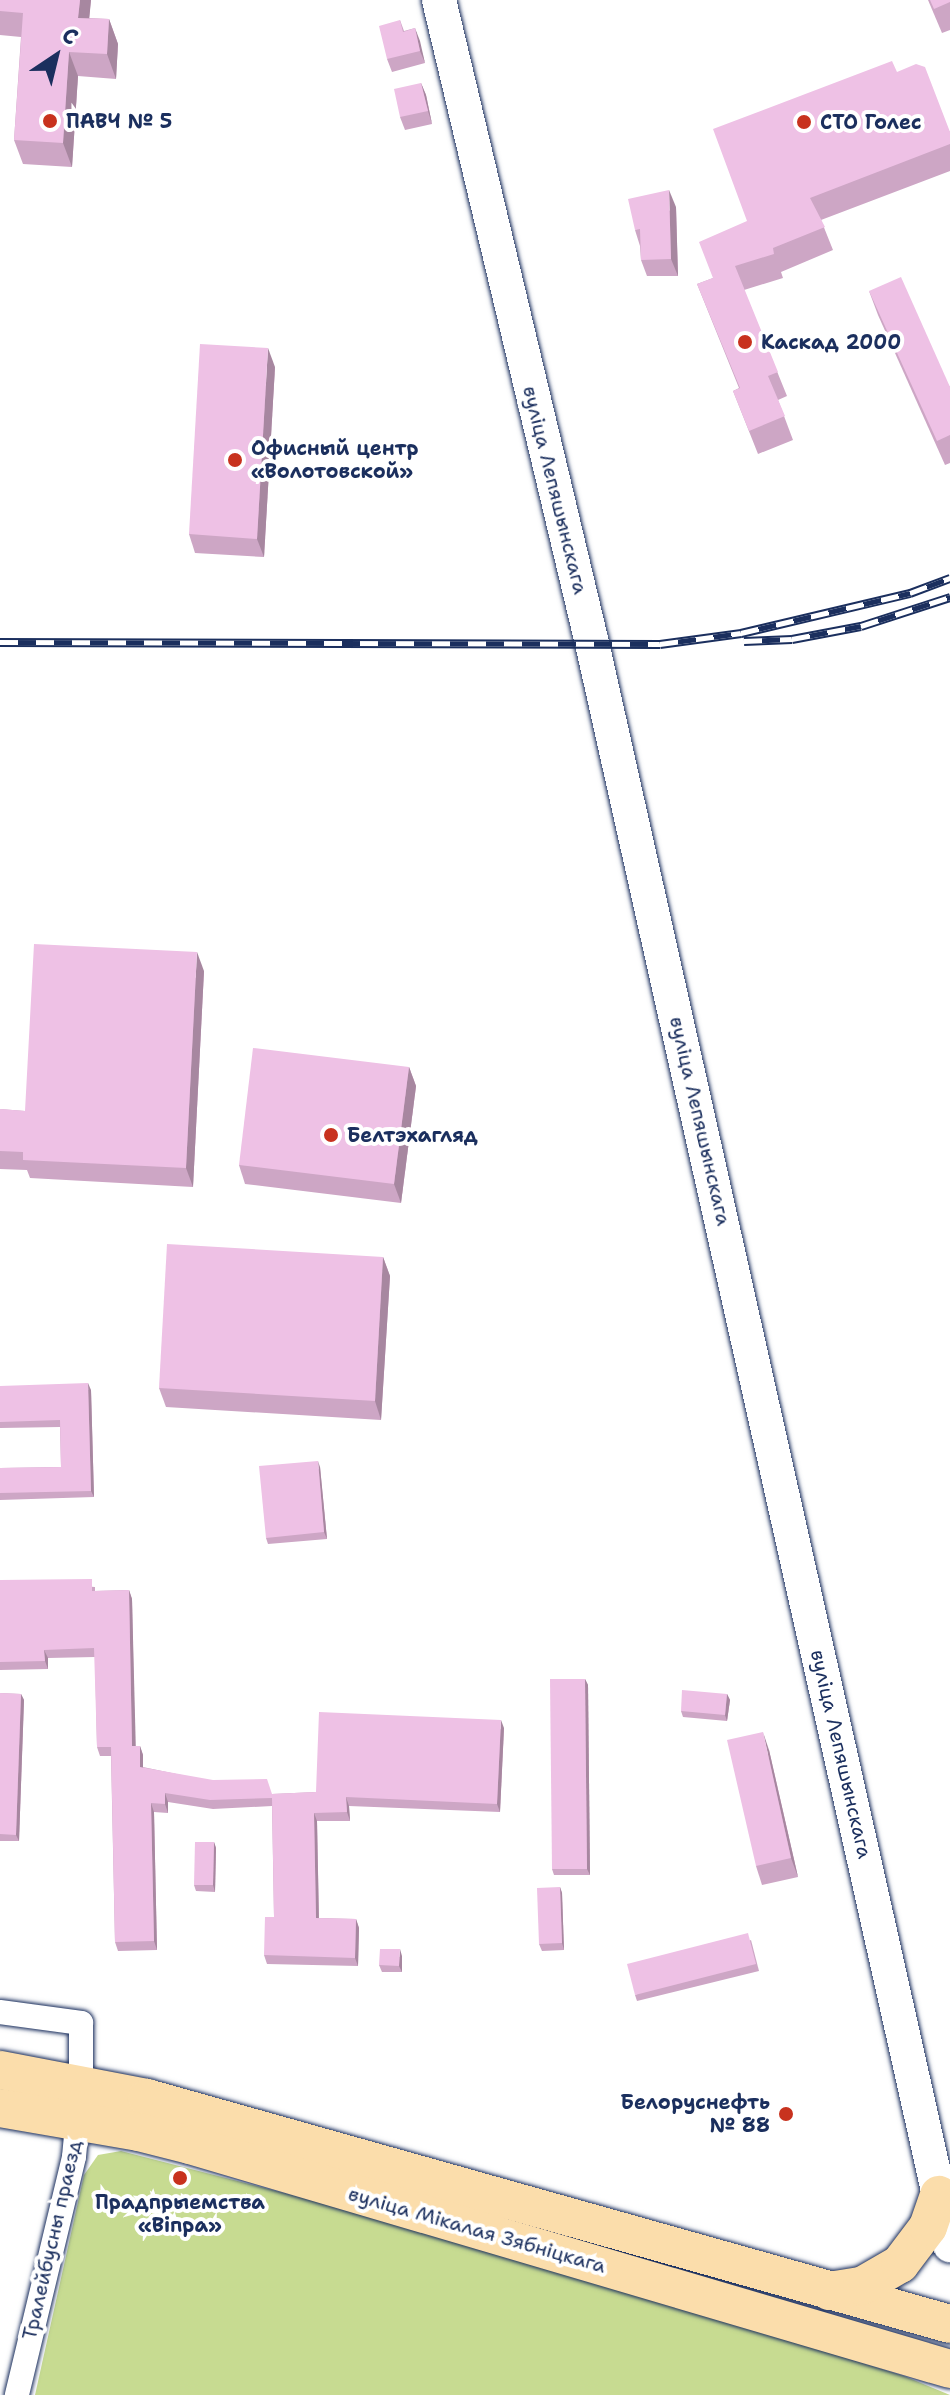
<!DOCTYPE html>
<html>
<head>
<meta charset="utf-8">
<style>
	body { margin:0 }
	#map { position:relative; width:950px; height:2395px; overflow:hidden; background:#fff; font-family:"Shantell Sans",sans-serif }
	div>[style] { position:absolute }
	.green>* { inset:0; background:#c7db91 }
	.roads { filter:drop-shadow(0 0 2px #1b2f5e) drop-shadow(0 0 2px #1b2f5e) }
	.minor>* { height:24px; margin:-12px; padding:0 12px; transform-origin:12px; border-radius:12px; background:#fff }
	.secondary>* { height:34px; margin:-17px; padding:0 17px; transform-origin:17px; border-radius:17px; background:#fff }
	.primary>* { height:38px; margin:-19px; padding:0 19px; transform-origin:19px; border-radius:19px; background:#fbddab }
	.rail>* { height:9px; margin-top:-4.5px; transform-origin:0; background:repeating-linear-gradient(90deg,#fff 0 18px,#1b2f5e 0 36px); box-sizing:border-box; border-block:2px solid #1b2f5e }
	.wall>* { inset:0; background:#cda6c5 }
	.shaded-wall>* { inset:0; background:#a787a0 }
	.building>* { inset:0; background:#eec1e5 }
	.dots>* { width:22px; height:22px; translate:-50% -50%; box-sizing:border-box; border:4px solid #fff; border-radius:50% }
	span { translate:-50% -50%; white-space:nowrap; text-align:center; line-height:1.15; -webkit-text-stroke:8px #fff; paint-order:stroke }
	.poi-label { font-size:20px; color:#1b2f5e; font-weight:700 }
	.left { translate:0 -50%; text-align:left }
	.right { translate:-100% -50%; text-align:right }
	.street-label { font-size:20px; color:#1b2f5e }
	.north { position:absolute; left:16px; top:16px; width:80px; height:80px; -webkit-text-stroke:6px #fff; paint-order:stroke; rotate:35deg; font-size:22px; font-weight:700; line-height:32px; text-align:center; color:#1b2f5e }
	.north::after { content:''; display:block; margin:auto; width:28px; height:36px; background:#1b2f5e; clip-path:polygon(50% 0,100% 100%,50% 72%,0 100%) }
</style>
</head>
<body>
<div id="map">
	<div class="green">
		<div style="clip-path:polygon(121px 2151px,408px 2225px,750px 2328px,904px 2376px,950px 2395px,35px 2395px,84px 2175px,98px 2155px)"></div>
	</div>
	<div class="roads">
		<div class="minor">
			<div style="left:0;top:2012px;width:82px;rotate:7.7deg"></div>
			<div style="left:81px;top:2023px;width:61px;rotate:90deg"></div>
			<div style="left:81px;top:2084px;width:73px;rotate:95.5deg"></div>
			<div style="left:74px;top:2157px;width:245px;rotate:103.5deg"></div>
		</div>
		<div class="secondary">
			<div style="left:439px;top:0;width:661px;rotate:76.62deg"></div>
			<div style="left:592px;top:643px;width:1642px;rotate:77.4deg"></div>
		</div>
		<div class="primary">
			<div style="left:0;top:2070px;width:150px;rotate:10.8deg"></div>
			<div style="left:147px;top:2098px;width:834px;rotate:15.72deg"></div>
			<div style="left:0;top:2108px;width:141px;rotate:9.8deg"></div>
			<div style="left:139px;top:2132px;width:53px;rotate:14.3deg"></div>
			<div style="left:190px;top:2145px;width:792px;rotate:16.42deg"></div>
			<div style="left:829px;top:2291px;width:33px;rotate:-9deg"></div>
			<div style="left:862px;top:2286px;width:44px;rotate:-30.1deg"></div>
			<div style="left:900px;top:2264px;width:46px;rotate:-52.9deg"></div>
			<div style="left:928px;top:2227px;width:34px;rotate:-71deg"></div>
		</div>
	</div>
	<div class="rail">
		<div style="left:744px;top:641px;width:48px;rotate:-2.4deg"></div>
		<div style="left:792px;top:639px;width:70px;rotate:-10.7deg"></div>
		<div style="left:861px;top:626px;width:94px;rotate:-18deg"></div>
		<div style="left:0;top:642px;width:660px;rotate:0.17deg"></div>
		<div style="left:660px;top:644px;width:82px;rotate:-7.7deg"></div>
		<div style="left:741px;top:633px;width:174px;rotate:-13.3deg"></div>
		<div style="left:910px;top:593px;width:43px;rotate:-20.6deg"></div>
	</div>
	<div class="wall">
		<div style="clip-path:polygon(0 0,91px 0,89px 18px,109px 19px,118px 44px,116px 79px,78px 76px,72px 167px,23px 164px,14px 140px,21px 37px,0 35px)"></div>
		<div style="clip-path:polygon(928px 0,950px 0,950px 30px,942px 33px)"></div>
		<div style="clip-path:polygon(400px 20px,404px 31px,415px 28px,425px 63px,392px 72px,387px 59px)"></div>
		<div style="clip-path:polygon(897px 72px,950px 132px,950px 171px,821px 220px,833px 250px,781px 272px,783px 278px,744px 290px,787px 396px,778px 400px,793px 440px,758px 454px,733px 391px,739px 388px,697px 284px,713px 278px)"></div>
		<div style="clip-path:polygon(421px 83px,426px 95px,432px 124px,405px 130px,400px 117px)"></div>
		<div style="clip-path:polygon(676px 207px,678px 276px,647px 276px,641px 260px,640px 246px,635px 230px)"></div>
		<div style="clip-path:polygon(869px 291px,950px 387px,950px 463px,945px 465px,878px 315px)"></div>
		<div style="clip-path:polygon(275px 367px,264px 557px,195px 553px,189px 534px)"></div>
		<div style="clip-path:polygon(204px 971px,193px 1187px,30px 1178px,27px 1170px,0 1169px,0 1109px,25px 1111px)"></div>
		<div style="clip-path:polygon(409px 1067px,416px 1086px,401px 1203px,245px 1184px,239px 1165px)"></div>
		<div style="clip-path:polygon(383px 1257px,390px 1276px,381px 1420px,166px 1407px,159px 1388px)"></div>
		<div style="clip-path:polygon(0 1386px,91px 1390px,94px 1497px,0 1500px,0 1468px,61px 1467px,60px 1427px,0 1428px)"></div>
		<div style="clip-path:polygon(320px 1467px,327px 1539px,268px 1544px,266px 1538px)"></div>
		<div style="clip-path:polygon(0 1580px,95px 1587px,95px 1591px,129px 1590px,132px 1599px,135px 1746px,140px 1746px,143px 1755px,143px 1767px,272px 1794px,316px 1792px,504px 1728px,500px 1812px,349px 1806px,350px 1821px,317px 1821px,319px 1918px,356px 1919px,359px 1928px,358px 1966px,267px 1964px,264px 1955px,274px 1917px,272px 1806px,213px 1809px,168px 1802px,168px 1813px,154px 1812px,157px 1950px,118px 1951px,115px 1942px,111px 1756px,100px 1756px,97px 1747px,95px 1657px,48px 1658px,48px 1669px,0 1670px)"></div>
		<div style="clip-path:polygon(585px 1679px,588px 1685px,590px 1875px,554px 1875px,552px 1869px)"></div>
		<div style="clip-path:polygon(0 1693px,21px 1694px,24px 1700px,19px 1841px,0 1841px)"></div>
		<div style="clip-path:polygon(727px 1694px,730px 1700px,727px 1721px,683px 1717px,681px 1711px)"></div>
		<div style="clip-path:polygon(769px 1750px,798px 1877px,762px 1885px,756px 1866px)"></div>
		<div style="clip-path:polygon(214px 1842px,216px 1848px,215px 1892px,196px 1891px,194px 1885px)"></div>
		<div style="clip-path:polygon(560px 1887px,562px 1893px,564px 1950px,542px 1951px,539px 1944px)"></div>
		<div style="clip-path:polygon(751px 1940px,759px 1971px,637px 2001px,635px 1995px)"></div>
		<div style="clip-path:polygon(402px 1956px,402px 1972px,382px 1972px,379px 1965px)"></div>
	</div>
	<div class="shaded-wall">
		<div style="clip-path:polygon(80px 0,91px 0,87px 42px,78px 18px)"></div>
		<div style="clip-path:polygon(109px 19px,118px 44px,116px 79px,107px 54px)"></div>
		<div style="clip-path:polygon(415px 28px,420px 41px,425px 63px,420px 51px)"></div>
		<div style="clip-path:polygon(69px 52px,78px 76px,72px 167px,63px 143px)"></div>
		<div style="clip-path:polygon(421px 83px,426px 95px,432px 124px,428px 111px)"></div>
		<div style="clip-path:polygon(669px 190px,676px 207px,678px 276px,671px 259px)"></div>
		<div style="clip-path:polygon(268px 348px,275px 367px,264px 557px,257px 539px)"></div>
		<div style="clip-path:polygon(197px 952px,204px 971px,193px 1187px,186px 1168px)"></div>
		<div style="clip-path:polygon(409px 1067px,416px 1086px,401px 1203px,394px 1184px)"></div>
		<div style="clip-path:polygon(383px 1257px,390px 1276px,381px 1420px,375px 1401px)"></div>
		<div style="clip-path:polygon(88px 1383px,91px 1390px,94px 1497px,91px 1491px)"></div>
		<div style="clip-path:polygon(318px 1461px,320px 1467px,327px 1539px,324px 1532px)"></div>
		<div style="clip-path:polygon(129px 1590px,132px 1599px,136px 1755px,132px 1746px)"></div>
		<div style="clip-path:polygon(44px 1650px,48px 1658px,48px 1669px,45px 1661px)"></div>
		<div style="clip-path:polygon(585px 1679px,588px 1685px,590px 1875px,587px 1869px)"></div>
		<div style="clip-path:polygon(21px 1694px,24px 1700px,19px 1841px,16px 1835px)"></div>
		<div style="clip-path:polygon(727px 1694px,730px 1700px,727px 1721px,725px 1715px)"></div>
		<div style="clip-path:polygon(501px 1720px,504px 1728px,500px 1812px,497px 1804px)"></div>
		<div style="clip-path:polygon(763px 1732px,769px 1750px,798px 1877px,791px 1858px)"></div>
		<div style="clip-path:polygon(140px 1746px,143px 1755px,143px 1776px,140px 1767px)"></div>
		<div style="clip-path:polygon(165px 1793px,168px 1802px,168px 1813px,165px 1804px)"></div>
		<div style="clip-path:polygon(346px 1797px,349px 1806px,350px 1821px,347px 1812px)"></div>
		<div style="clip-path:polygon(151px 1803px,154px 1812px,157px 1950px,154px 1941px)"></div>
		<div style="clip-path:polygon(314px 1813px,317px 1821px,319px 1927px,316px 1918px)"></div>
		<div style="clip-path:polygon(214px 1842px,216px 1848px,215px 1892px,213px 1885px)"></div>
		<div style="clip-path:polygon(560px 1887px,562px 1893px,564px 1950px,562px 1943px)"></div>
		<div style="clip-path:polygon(356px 1919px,359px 1928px,358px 1966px,355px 1958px)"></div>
		<div style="clip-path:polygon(400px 1949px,402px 1956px,402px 1972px,399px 1966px)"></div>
	</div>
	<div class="building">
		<div style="clip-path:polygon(0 0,80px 0,78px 18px,109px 19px,107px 54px,69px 52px,63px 143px,14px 140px,23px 13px,0 11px)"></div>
		<div style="clip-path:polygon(930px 0,950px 0,950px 2px,934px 9px)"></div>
		<div style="clip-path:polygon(400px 20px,403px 32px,415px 28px,420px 51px,387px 59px,379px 26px)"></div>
		<div style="clip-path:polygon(892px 61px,897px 72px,916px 64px,925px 67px,950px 132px,950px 144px,810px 198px,825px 227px,773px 248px,774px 254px,735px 266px,778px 372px,768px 376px,785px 416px,749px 431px,733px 391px,740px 388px,697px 284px,713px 278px,699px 242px,747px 221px,713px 129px)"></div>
		<div style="clip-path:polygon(421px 83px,428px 111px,400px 117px,394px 89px)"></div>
		<div style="clip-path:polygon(669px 190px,671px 259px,641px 260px,640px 229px,635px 230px,628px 199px)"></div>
		<div style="clip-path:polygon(901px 277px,950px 387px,950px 435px,937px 441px,869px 291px)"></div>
		<div style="clip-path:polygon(200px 344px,268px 348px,257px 539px,189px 534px)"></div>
		<div style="clip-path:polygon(34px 944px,197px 952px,186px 1168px,23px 1160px,23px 1152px,0 1151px,0 1109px,25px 1111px)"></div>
		<div style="clip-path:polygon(253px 1048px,409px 1067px,394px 1184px,239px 1165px)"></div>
		<div style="clip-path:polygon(167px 1244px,383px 1257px,375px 1401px,159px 1388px)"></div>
		<div style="clip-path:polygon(88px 1383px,91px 1491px,0 1493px,0 1468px,61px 1467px,60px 1420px,0 1422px,0 1386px)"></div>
		<div style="clip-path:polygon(318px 1461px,324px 1532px,266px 1538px,259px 1466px)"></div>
		<div style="clip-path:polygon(92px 1579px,92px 1591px,129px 1590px,132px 1746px,140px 1746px,140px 1767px,213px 1780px,267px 1779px,272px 1794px,316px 1792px,319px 1712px,501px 1720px,497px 1804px,346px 1797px,347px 1812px,314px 1813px,316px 1918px,356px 1919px,355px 1958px,264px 1955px,265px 1917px,274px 1917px,272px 1798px,210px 1800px,165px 1793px,165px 1804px,151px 1803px,154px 1941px,115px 1942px,111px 1747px,97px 1747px,94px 1648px,44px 1650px,45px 1661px,0 1662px,0 1580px)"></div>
		<div style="clip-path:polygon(550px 1679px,585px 1679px,587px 1869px,552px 1869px)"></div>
		<div style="clip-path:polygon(682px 1690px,727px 1694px,725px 1715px,681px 1711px)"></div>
		<div style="clip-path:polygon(0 1693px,21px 1694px,16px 1835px,0 1834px)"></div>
		<div style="clip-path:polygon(763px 1732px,791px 1858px,756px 1866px,727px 1740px)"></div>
		<div style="clip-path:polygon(195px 1842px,214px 1842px,213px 1885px,194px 1885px)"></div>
		<div style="clip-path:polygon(560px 1887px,562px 1943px,539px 1944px,537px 1888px)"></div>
		<div style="clip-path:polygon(748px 1933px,756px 1964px,635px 1995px,627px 1964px)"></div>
		<div style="clip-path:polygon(380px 1949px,400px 1949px,399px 1966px,379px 1965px)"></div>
	</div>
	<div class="dots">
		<div style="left:50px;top:121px;background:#c8321e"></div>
		<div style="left:804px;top:122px;background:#c8321e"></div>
		<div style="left:745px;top:342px;background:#c8321e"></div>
		<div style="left:235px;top:460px;background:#c8321e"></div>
		<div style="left:331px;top:1135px;background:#c8321e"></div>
		<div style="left:786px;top:2114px;background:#c8321e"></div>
		<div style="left:180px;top:2178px;background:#c8321e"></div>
	</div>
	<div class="poi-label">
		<span class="left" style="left:66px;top:121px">ПАВЧ № 5</span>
		<span class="left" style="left:820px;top:122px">СТО Голес</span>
		<span class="left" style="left:761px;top:342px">Каскад 2000</span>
		<span class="left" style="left:251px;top:460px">Офисный центр<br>«Волотовской»</span>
		<span class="left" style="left:347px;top:1135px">Белтэхагляд</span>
		<span class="right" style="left:770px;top:2114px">Белоруснефть<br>№ 88</span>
		<span style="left:180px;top:2214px">Прадпрыемства<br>«Віпра»</span>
	</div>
	<div class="street-label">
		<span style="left:555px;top:490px;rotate:76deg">вуліца Лепяшынскага</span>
		<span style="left:700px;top:1121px;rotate:77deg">вуліца Лепяшынскага</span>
		<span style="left:841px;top:1754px;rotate:77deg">вуліца Лепяшынскага</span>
		<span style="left:477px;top:2230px;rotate:16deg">вуліца Мікалая Зябніцкага</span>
		<span style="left:52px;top:2240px;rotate:-77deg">Тралейбусны праезд</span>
	</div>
	<div class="north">С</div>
</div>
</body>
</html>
